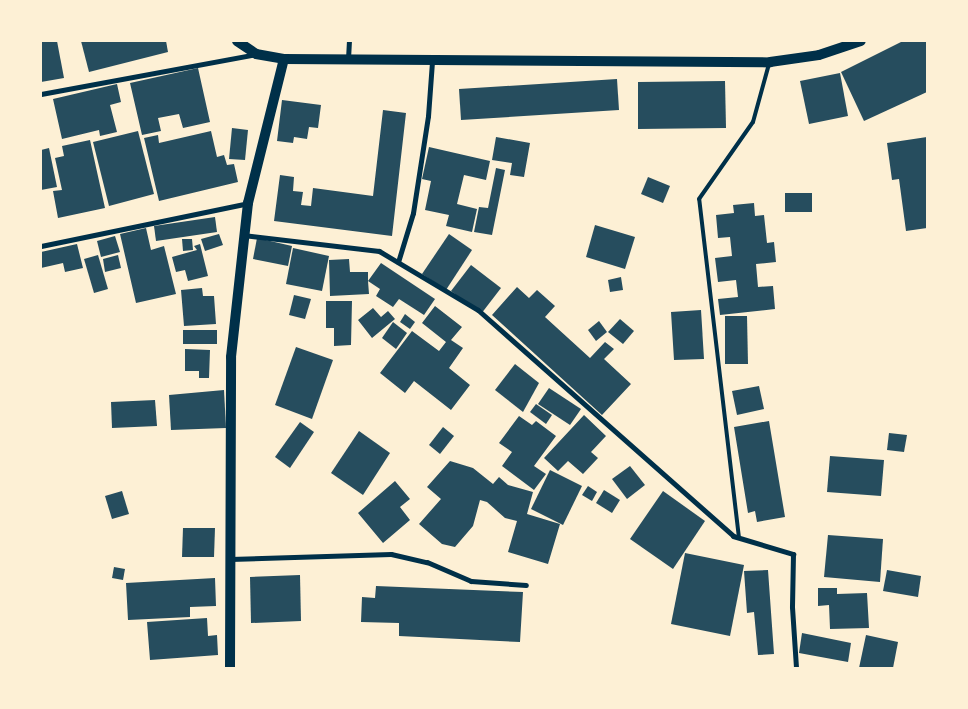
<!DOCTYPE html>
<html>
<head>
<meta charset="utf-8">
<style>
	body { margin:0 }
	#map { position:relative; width:968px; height:709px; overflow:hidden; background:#fdf0d5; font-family:"Open Sans",sans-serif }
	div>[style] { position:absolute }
	.building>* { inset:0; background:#264d5e }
	.service>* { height:4px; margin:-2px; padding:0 2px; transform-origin:2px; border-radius:2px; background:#003049 }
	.minor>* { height:5px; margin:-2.5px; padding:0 2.5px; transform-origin:2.5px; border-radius:2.5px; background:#003049 }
	.secondary>* { height:10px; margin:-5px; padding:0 5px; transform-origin:5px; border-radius:5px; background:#003049 }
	span { translate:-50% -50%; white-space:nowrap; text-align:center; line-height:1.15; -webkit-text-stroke:5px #fdf0d5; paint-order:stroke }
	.frame { position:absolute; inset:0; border:42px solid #fdf0d5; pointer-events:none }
</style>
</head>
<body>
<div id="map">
	<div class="building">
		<div style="clip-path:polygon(41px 41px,57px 41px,64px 78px,41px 82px)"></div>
		<div style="clip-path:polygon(81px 41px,166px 41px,168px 52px,89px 72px)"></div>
		<div style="clip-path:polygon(903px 41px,927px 41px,927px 92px,864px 121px,841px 72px)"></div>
		<div style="clip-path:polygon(198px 68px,210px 122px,183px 128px,179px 114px,158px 118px,161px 131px,142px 135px,130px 83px)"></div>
		<div style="clip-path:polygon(840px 73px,848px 116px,809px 124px,800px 81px)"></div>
		<div style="clip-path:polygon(617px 79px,619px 110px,461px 120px,459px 89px)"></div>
		<div style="clip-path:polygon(725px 81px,726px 128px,638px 129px,638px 82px)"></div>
		<div style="clip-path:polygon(117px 84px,121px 102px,110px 105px,117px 132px,100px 136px,99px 130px,62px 139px,53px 99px)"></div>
		<div style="clip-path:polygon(282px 100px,321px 105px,318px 128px,309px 127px,307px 139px,294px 137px,293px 143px,277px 141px)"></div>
		<div style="clip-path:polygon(383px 110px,406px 113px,392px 236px,274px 221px,280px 175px,294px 177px,293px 191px,303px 192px,301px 205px,311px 206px,313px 188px,373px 196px)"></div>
		<div style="clip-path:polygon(232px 128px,248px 130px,245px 160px,229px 159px)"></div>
		<div style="clip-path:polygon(138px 131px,154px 194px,109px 206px,93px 142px)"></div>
		<div style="clip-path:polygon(211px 131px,217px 157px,224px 155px,227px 165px,234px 164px,238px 182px,159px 201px,144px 138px,158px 135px,159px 143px)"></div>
		<div style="clip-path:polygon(496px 137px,530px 143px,524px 177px,510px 175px,512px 163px,492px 160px)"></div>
		<div style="clip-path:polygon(927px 137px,927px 228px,906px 231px,899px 179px,892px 180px,887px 143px)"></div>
		<div style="clip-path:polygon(90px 140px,105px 208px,58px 218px,53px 191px,62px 190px,55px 158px,64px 156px,62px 146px)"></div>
		<div style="clip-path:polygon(429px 147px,490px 161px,486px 180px,464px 175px,457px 204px,477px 209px,472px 232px,446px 226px,449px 215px,425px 210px,431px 181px,422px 179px)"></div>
		<div style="clip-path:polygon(49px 148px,57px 187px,41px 190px,41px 150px)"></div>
		<div style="clip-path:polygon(496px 168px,505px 170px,492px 235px,474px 232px,479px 207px,488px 208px)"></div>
		<div style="clip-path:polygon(648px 177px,670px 186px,663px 203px,641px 194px)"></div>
		<div style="clip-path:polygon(785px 193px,812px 193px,812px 212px,785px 212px)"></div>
		<div style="clip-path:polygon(754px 203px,755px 216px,764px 215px,767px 243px,774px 242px,776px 262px,756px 264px,758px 287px,773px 286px,775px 309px,720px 315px,718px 299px,738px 297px,736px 280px,718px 282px,715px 258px,732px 256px,730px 237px,718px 238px,716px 215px,734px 213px,733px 205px)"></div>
		<div style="clip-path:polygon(215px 217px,217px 232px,156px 241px,154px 226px)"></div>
		<div style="clip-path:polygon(595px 225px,635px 237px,625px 269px,586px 257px)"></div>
		<div style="clip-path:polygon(146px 228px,151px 250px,164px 246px,176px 294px,136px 303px,120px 234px)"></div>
		<div style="clip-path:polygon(219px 234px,223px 245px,205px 251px,201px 239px)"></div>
		<div style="clip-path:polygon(449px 234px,472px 250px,446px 290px,422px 274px)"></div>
		<div style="clip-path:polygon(115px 236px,120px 252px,101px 257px,97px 241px)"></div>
		<div style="clip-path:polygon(257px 238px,292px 246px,288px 266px,253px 259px)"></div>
		<div style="clip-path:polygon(182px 239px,192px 239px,193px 250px,183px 251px)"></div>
		<div style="clip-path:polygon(77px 244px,83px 268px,65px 272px,63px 263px,41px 268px,41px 252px)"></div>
		<div style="clip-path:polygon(200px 244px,208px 276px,188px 281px,185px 270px,176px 272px,172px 257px,197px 250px,194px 246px)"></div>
		<div style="clip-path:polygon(293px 248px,329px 256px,322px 291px,286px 284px)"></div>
		<div style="clip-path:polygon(98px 255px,108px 289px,94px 293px,84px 259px)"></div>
		<div style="clip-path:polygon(118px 255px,121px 268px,105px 272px,103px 259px)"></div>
		<div style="clip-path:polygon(349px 259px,350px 272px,368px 272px,368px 281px,381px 263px,435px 299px,424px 315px,399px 299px,393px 307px,376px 296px,380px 289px,368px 281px,369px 294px,330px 296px,329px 260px)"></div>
		<div style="clip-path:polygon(471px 265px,501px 288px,481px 314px,451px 291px)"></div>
		<div style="clip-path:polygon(621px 277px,623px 290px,610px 292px,608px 280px)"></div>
		<div style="clip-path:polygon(517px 287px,529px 298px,537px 290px,555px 306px,545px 317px,590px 358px,605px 342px,614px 349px,604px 359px,631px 384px,602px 415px,492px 315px)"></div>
		<div style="clip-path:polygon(202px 288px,203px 296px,214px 296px,216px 324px,184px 326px,181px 290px)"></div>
		<div style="clip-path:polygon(294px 295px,311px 299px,305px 319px,289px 315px)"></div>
		<div style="clip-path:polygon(326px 301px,352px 301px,351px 345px,334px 346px,334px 328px,326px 328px)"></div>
		<div style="clip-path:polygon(435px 306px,462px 327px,451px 340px,463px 348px,449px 368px,470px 385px,451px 410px,414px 381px,405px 393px,380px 373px,412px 331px,439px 351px,446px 342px,422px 323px)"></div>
		<div style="clip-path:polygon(373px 308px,381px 317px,388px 311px,395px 319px,372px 338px,358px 320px)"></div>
		<div style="clip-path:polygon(701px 310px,704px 359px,674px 360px,671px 312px)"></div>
		<div style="clip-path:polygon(405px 314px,415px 322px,410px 329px,400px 322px)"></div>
		<div style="clip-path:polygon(725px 316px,747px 316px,748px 364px,725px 364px)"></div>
		<div style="clip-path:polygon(620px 319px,634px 331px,623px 344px,608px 332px)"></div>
		<div style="clip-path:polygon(599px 321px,607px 332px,596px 341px,588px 330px)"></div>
		<div style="clip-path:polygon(393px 322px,407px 333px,396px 349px,382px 338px)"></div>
		<div style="clip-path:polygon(183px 330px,217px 330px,217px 344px,183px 344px)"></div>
		<div style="clip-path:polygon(296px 347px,333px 360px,312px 419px,275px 405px)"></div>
		<div style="clip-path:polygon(185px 349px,210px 350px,209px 378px,199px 378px,199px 371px,185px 371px)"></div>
		<div style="clip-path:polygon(515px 364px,539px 383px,523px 412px,495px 390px)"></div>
		<div style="clip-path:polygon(759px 386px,764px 409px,737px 415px,732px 391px)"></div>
		<div style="clip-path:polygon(549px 388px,581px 409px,570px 425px,538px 404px)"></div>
		<div style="clip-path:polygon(224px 390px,226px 428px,171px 430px,169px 395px)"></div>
		<div style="clip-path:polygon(155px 400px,157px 426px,112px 428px,111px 402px)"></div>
		<div style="clip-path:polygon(536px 404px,552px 415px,546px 424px,530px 412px)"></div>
		<div style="clip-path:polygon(584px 415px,606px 436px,591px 452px,598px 458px,583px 474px,568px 461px,558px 471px,544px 458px)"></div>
		<div style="clip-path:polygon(519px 416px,532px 425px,536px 421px,556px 436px,534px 466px,546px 474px,534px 490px,502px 466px,512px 452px,499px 443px)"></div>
		<div style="clip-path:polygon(769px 421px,785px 517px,757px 522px,755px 511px,748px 513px,734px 427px)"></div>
		<div style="clip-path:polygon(300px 422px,314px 432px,290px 468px,275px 457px)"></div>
		<div style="clip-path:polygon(443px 427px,454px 436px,440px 454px,429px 445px)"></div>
		<div style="clip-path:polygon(359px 431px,390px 453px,363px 495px,331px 473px)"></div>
		<div style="clip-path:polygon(889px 433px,907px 435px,904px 452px,887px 450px)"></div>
		<div style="clip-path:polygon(830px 456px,884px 460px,881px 496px,827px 492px)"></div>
		<div style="clip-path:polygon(450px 461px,473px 468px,493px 484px,499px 477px,508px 485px,533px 492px,527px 514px,560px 524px,548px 564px,508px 552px,517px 521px,505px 518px,487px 502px,480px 500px,473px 526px,455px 547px,442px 544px,419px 524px,441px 499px,427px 487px)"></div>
		<div style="clip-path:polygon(630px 466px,645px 485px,627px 499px,612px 479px)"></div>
		<div style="clip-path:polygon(550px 470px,582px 486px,563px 525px,531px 509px)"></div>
		<div style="clip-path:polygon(395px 481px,410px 499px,400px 507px,410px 520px,383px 543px,358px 513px)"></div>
		<div style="clip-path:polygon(588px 486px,597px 492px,592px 501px,582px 495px)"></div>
		<div style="clip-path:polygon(604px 490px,620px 500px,612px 513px,596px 503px)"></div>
		<div style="clip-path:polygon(122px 491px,129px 514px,112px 519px,105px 496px)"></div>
		<div style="clip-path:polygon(663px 491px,705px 521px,673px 569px,630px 539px)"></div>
		<div style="clip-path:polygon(183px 528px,215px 528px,214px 557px,182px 557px)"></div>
		<div style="clip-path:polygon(828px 535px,883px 539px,880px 582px,824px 577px)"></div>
		<div style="clip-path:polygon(685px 553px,744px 565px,730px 636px,671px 624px)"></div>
		<div style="clip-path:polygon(114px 567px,125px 569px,123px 580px,112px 578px)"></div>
		<div style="clip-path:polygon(768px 570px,774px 654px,758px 655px,754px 612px,747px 613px,744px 571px)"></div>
		<div style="clip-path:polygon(887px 570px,921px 576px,918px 597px,883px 591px)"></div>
		<div style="clip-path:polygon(300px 575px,301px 621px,251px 623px,250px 577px)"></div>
		<div style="clip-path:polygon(215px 578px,216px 606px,190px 607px,190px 617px,128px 620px,126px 583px)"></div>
		<div style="clip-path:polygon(376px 586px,523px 592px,520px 642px,399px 636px,399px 623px,361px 622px,362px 597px,375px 598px)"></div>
		<div style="clip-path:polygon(818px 588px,837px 588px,837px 594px,867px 593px,869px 628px,830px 629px,829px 605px,818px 606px)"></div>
		<div style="clip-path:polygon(207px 618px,208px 636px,217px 635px,218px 655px,150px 660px,147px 622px)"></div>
		<div style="clip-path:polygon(802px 633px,851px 643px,848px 662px,799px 653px)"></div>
		<div style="clip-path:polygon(866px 635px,898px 642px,893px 668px,859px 668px)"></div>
	</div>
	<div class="service">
		<div style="left:739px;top:538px;width:341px;rotate:-96.7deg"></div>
		<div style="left:699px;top:199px;width:94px;rotate:-55deg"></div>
		<div style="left:753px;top:122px;width:60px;rotate:-74.6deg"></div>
	</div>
	<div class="minor">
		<div style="left:348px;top:59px;width:18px;rotate:-87deg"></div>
		<div style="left:41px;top:94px;width:219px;rotate:-10.5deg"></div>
		<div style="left:243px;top:235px;width:137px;rotate:6.7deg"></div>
		<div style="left:379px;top:251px;width:115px;rotate:30.8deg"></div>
		<div style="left:478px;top:310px;width:341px;rotate:41.5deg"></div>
		<div style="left:733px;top:536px;width:63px;rotate:16.7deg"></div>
		<div style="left:793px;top:554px;width:53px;rotate:91.1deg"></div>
		<div style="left:792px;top:607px;width:61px;rotate:86.2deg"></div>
		<div style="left:41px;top:246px;width:211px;rotate:-11.7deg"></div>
		<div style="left:398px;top:262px;width:51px;rotate:-73deg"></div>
		<div style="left:413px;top:213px;width:98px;rotate:-81.2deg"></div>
		<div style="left:428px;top:116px;width:54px;rotate:-85.8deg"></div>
		<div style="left:230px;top:559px;width:161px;rotate:-1.8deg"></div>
		<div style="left:391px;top:554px;width:37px;rotate:13deg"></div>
		<div style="left:427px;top:562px;width:48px;rotate:23.4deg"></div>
		<div style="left:471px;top:581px;width:55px;rotate:4.2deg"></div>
	</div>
	<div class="secondary">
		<div style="left:237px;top:41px;width:23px;rotate:34deg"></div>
		<div style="left:256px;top:54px;width:28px;rotate:10deg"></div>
		<div style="left:284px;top:59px;width:486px;rotate:0.4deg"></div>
		<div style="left:770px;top:62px;width:49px;rotate:-8.1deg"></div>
		<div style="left:819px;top:55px;width:44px;rotate:-18.4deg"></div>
		<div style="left:230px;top:668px;width:311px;rotate:-89.8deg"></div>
		<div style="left:231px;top:357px;width:155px;rotate:-83.7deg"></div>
		<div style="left:248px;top:203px;width:148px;rotate:-76deg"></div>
	</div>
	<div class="frame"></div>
</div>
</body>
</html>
